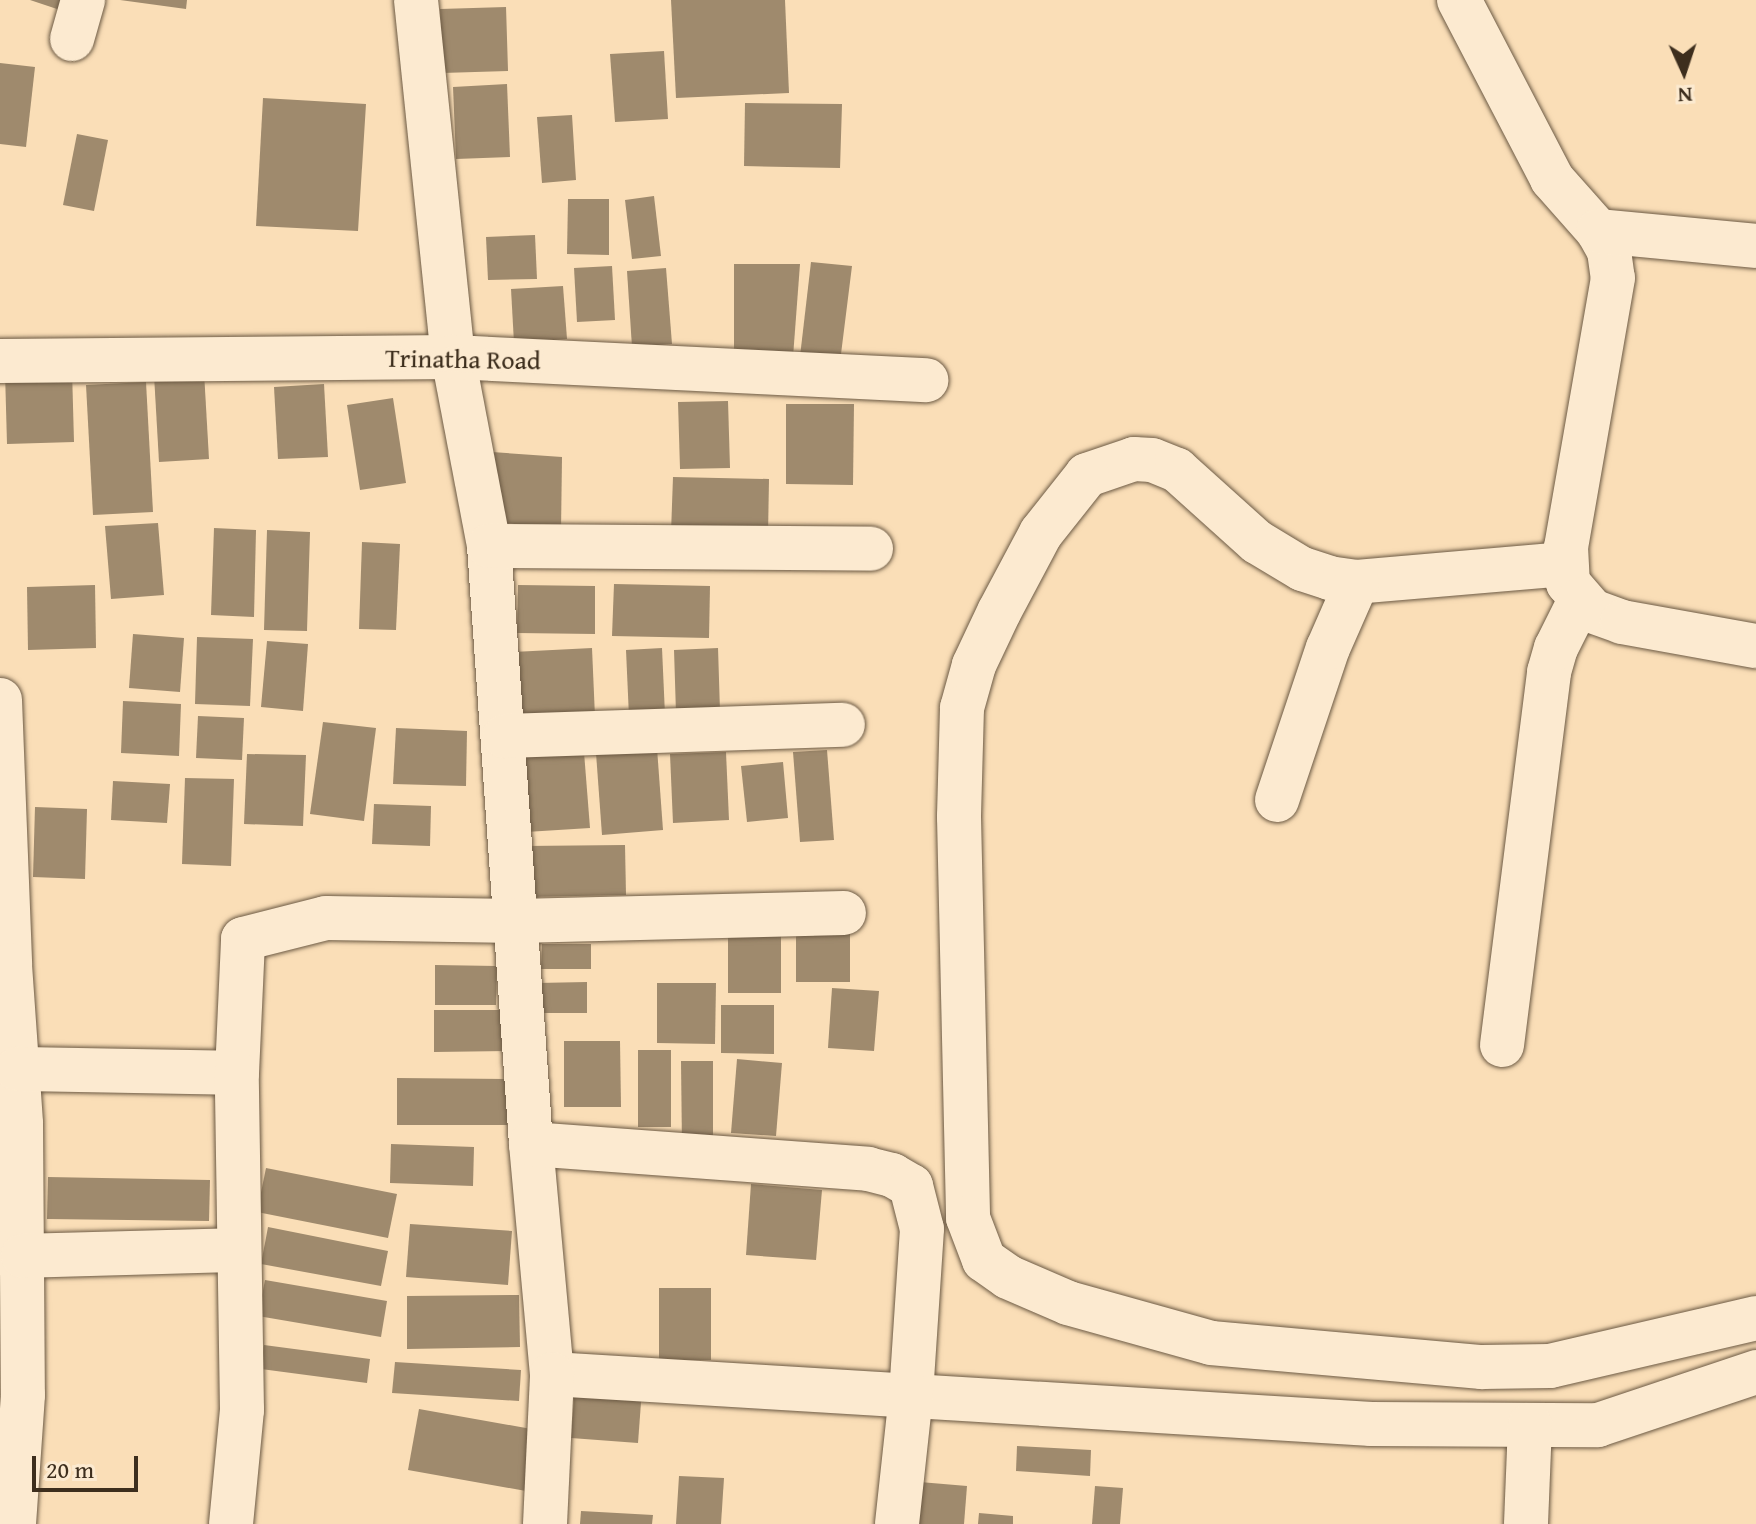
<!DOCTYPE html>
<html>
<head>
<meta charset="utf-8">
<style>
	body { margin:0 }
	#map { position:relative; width:1756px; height:1524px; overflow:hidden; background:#fadeb7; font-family:"Gentium Book Plus",serif }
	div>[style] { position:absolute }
	.building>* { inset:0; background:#9f8a6d }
	.roads { filter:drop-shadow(0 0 2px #6c5a44) drop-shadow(0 0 2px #6c5a44) }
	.minor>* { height:44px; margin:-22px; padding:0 22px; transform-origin:22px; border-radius:22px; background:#fcead0 }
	span { translate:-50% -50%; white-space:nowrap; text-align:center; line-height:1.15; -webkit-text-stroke:8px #fcead0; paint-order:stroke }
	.street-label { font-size:26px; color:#3d2e1d }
	.north { position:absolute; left:1644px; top:32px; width:80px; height:80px; -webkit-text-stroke:6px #fcead0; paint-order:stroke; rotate:177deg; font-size:22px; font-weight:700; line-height:32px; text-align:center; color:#3d2e1d }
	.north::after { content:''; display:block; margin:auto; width:28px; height:36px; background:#3d2e1d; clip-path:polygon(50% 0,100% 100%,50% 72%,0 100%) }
	.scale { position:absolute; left:32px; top:1456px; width:106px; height:36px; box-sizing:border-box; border:4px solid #3d2e1d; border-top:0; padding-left:10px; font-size:24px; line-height:28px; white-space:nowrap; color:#3d2e1d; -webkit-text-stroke:6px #fcead0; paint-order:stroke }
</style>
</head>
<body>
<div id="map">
	<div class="building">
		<div style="clip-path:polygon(30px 0,66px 0,63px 11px)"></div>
		<div style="clip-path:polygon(120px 0,187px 0,186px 9px)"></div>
		<div style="clip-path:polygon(671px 0,785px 0,789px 93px,676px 98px)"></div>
		<div style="clip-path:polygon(506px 7px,508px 71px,442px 73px,440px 9px)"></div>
		<div style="clip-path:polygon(664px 51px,668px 119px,615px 122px,610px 54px)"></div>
		<div style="clip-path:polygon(0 63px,35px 67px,26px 147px,0 144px)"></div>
		<div style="clip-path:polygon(507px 84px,510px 157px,456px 159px,453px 87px)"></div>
		<div style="clip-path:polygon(263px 98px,366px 104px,358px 231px,256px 226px)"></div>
		<div style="clip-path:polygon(745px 103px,842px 104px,840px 168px,744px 166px)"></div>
		<div style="clip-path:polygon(572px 115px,576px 180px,542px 183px,537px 117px)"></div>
		<div style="clip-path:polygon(77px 134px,108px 140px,94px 211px,63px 205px)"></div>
		<div style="clip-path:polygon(654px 196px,661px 256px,632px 259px,625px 200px)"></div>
		<div style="clip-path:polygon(568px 199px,609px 199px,609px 255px,567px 254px)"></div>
		<div style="clip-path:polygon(535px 235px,537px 279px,488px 280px,486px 237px)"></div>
		<div style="clip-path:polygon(811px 262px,852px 266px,839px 370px,799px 365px)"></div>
		<div style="clip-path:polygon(734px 264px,800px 264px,793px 357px,734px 356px)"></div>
		<div style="clip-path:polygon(612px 266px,615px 320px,577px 322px,574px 268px)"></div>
		<div style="clip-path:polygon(666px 268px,672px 344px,632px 347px,627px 271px)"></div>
		<div style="clip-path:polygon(563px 286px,567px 339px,514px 343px,511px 289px)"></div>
		<div style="clip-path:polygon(72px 370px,74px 442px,7px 444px,5px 372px)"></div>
		<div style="clip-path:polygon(204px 372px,209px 459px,159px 462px,154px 375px)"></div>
		<div style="clip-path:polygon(146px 382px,153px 512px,93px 515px,86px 385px)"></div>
		<div style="clip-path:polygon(324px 384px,328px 457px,278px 459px,274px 387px)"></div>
		<div style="clip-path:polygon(393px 398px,406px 483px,360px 490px,347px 405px)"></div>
		<div style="clip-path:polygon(728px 401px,730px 468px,680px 469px,678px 402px)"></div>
		<div style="clip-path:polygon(786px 404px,854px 404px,853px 485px,786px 484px)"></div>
		<div style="clip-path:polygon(492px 452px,562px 457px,561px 531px,494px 521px)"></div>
		<div style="clip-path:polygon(673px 477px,769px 479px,768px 535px,671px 533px)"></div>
		<div style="clip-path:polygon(158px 523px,164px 595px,111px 599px,105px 526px)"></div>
		<div style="clip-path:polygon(214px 528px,256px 530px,254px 617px,211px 615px)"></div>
		<div style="clip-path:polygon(267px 530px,310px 532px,307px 631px,264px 630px)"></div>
		<div style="clip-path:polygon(362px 542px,400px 544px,396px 630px,359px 629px)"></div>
		<div style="clip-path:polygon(614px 584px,710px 586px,709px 638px,612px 636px)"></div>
		<div style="clip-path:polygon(95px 585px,96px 648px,28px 650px,27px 587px)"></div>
		<div style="clip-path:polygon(518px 585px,595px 586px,595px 634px,517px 633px)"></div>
		<div style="clip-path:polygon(133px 634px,184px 638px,180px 692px,129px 688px)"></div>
		<div style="clip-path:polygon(197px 637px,253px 639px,250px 706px,195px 704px)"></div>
		<div style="clip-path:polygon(267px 641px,308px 644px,303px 711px,261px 707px)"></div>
		<div style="clip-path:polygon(592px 648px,595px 717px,517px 721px,513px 652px)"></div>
		<div style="clip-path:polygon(662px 648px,665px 715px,629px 717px,626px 650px)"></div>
		<div style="clip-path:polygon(718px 648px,720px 712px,676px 714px,674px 650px)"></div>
		<div style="clip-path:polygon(123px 701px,181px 704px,179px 756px,121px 753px)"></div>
		<div style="clip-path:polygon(198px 716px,244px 718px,242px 760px,196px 758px)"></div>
		<div style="clip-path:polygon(323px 722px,376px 728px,364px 821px,310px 814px)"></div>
		<div style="clip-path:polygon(396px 728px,467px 731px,466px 786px,393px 784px)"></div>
		<div style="clip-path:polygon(657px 748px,663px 830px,602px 835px,596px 753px)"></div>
		<div style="clip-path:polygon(827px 750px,834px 840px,800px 842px,793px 752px)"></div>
		<div style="clip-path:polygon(584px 752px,590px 828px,526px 832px,521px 757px)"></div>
		<div style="clip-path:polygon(726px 752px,729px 820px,673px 823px,670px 754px)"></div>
		<div style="clip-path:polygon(247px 754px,306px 755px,303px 826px,244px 824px)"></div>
		<div style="clip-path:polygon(783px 762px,788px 818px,747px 822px,741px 766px)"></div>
		<div style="clip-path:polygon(185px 778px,234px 779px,231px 866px,182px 864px)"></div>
		<div style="clip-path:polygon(113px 781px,170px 784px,167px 823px,111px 820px)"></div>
		<div style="clip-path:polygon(374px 804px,431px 806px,430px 846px,372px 844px)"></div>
		<div style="clip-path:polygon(35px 807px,87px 809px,85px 879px,33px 877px)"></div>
		<div style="clip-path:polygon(625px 845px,626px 895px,526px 897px,525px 846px)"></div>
		<div style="clip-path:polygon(796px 930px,850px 930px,850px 982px,796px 982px)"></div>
		<div style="clip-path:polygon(728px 932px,781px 932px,781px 993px,728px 993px)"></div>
		<div style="clip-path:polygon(542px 944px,591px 944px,591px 969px,541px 969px)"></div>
		<div style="clip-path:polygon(435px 965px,497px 966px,496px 1005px,435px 1005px)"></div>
		<div style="clip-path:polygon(587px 982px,587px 1013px,537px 1013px,537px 983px)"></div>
		<div style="clip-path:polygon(657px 983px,716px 983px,715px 1044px,657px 1043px)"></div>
		<div style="clip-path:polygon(832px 988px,879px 991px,874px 1051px,828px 1048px)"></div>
		<div style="clip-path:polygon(721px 1005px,774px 1005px,774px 1054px,721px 1053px)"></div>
		<div style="clip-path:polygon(434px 1010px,507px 1010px,507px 1051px,434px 1052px)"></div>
		<div style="clip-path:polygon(564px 1041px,620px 1041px,621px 1107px,564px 1107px)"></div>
		<div style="clip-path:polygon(638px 1050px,671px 1050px,671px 1127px,638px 1127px)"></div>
		<div style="clip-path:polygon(737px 1059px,782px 1063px,776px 1136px,731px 1133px)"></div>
		<div style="clip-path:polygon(681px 1061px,713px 1061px,713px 1147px,682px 1147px)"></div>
		<div style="clip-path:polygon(397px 1078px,507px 1079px,507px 1125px,397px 1125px)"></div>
		<div style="clip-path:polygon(391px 1144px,474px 1147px,473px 1186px,390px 1183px)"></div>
		<div style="clip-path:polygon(266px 1168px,397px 1194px,388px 1238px,257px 1212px)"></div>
		<div style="clip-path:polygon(48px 1177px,210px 1180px,209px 1221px,47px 1219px)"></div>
		<div style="clip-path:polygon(751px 1184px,822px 1190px,816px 1260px,746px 1255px)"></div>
		<div style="clip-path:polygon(410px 1224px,512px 1231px,508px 1285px,406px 1277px)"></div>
		<div style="clip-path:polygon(268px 1227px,388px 1251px,381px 1286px,261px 1264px)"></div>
		<div style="clip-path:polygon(265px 1280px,387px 1301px,381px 1337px,258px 1316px)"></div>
		<div style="clip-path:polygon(659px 1288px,711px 1288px,711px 1360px,659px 1360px)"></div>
		<div style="clip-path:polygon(519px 1295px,520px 1347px,407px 1349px,407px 1296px)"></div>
		<div style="clip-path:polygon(264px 1345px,370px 1359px,367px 1383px,261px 1369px)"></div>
		<div style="clip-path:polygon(395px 1362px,521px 1370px,519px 1401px,392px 1393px)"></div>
		<div style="clip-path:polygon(575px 1385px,642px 1389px,638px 1443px,571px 1438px)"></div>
		<div style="clip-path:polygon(419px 1409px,537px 1430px,526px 1491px,408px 1470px)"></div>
		<div style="clip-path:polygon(1017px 1446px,1091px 1450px,1090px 1476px,1016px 1471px)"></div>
		<div style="clip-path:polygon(679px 1476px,724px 1478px,721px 1524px,676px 1524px)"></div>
		<div style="clip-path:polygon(908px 1481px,967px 1486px,964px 1524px,904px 1524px)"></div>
		<div style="clip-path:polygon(1095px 1486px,1123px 1488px,1120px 1524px,1092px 1524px)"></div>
		<div style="clip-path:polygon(581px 1511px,653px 1515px,652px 1524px,580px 1524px)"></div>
		<div style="clip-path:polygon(979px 1513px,1013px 1516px,1013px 1524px,978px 1524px)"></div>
	</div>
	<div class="roads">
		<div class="minor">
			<div style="left:416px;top:0;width:359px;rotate:84.1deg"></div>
			<div style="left:453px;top:357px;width:192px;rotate:79.2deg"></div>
			<div style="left:489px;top:546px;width:599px;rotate:85.98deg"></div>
			<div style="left:531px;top:1144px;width:231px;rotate:84.8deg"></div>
			<div style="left:552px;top:1374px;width:821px;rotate:3.49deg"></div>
			<div style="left:1371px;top:1424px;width:227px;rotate:0.3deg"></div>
			<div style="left:1598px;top:1425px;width:167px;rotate:-18.5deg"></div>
			<div style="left:1459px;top:0;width:202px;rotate:62.5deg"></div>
			<div style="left:1552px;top:179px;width:69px;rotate:48.5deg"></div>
			<div style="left:1598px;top:231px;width:23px;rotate:61deg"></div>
			<div style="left:1609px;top:251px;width:27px;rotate:82deg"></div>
			<div style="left:1613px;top:278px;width:273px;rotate:99.9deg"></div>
			<div style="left:1566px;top:547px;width:36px;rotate:87deg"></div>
			<div style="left:1568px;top:583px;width:37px;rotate:49deg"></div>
			<div style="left:1592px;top:611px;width:32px;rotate:20deg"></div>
			<div style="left:1622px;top:622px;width:136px;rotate:10.2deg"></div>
			<div style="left:72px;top:39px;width:41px;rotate:-74.2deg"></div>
			<div style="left:1598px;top:231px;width:159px;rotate:5.4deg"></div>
			<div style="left:0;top:361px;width:453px;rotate:-0.5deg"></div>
			<div style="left:453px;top:357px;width:474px;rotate:2.8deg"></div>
			<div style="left:489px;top:546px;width:382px;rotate:0.4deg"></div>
			<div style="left:1565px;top:564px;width:209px;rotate:175.1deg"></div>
			<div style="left:1357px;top:582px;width:27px;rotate:-172deg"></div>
			<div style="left:1330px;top:578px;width:29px;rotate:-162deg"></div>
			<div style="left:1302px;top:569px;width:52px;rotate:-149deg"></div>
			<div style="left:1257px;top:542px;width:108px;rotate:-138deg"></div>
			<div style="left:1177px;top:470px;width:27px;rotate:-158deg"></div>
			<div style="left:1152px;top:460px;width:18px;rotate:-177deg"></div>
			<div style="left:1134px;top:459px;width:50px;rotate:161.2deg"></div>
			<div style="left:1087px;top:475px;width:74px;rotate:128.4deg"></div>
			<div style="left:1041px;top:533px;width:89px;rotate:118deg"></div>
			<div style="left:999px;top:612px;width:59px;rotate:115.3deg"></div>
			<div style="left:974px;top:665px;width:45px;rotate:105.6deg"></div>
			<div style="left:962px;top:708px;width:109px;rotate:91.6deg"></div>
			<div style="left:959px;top:817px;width:401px;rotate:88.7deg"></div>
			<div style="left:968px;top:1218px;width:45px;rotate:69.1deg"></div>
			<div style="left:984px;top:1260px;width:29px;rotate:35deg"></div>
			<div style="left:1008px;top:1277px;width:65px;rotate:23.4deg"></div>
			<div style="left:1068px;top:1303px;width:148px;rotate:15.6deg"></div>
			<div style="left:1211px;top:1343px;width:272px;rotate:5.1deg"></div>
			<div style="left:1482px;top:1367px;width:68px;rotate:-0.8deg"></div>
			<div style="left:1550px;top:1366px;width:212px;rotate:-13.1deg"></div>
			<div style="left:0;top:700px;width:265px;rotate:87.8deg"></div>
			<div style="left:505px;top:736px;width:338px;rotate:-1.9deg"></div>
			<div style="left:1277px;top:800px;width:160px;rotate:-71.5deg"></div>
			<div style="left:1328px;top:648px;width:72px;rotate:-66.3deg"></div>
			<div style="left:0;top:965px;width:10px"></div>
			<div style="left:10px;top:965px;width:159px;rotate:86deg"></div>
			<div style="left:21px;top:1124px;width:271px;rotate:89.6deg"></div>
			<div style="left:23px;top:1395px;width:129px;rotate:94deg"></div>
			<div style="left:1502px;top:1045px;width:376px;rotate:-82.8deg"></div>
			<div style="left:1549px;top:672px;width:25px;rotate:-74deg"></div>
			<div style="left:1556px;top:648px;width:54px;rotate:-63.4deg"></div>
			<div style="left:17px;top:1069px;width:220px;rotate:1deg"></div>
			<div style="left:237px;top:1073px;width:134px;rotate:-87.4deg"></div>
			<div style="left:243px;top:939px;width:86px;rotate:-14.2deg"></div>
			<div style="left:326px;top:918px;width:191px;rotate:0.9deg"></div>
			<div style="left:517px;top:921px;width:327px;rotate:-1.4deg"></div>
			<div style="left:531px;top:1144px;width:338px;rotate:4.2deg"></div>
			<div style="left:868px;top:1169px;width:25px;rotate:14deg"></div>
			<div style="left:892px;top:1175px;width:22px;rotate:30deg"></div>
			<div style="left:911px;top:1186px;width:44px;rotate:75.7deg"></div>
			<div style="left:922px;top:1229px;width:166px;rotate:93.8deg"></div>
			<div style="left:911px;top:1395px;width:130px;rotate:96.2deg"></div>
			<div style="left:0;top:1253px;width:23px;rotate:7deg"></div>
			<div style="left:23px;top:1256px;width:215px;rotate:-1.6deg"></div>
			<div style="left:231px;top:1524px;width:115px;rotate:-84.5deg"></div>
			<div style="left:242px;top:1410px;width:337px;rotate:-90.9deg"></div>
			<div style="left:545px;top:1524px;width:150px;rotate:-87.3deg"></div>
			<div style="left:1526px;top:1524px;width:99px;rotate:-87.7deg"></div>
		</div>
	</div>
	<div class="street-label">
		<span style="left:463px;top:359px;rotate:1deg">Trinatha Road</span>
	</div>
	<div class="north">N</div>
	<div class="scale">20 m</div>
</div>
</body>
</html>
